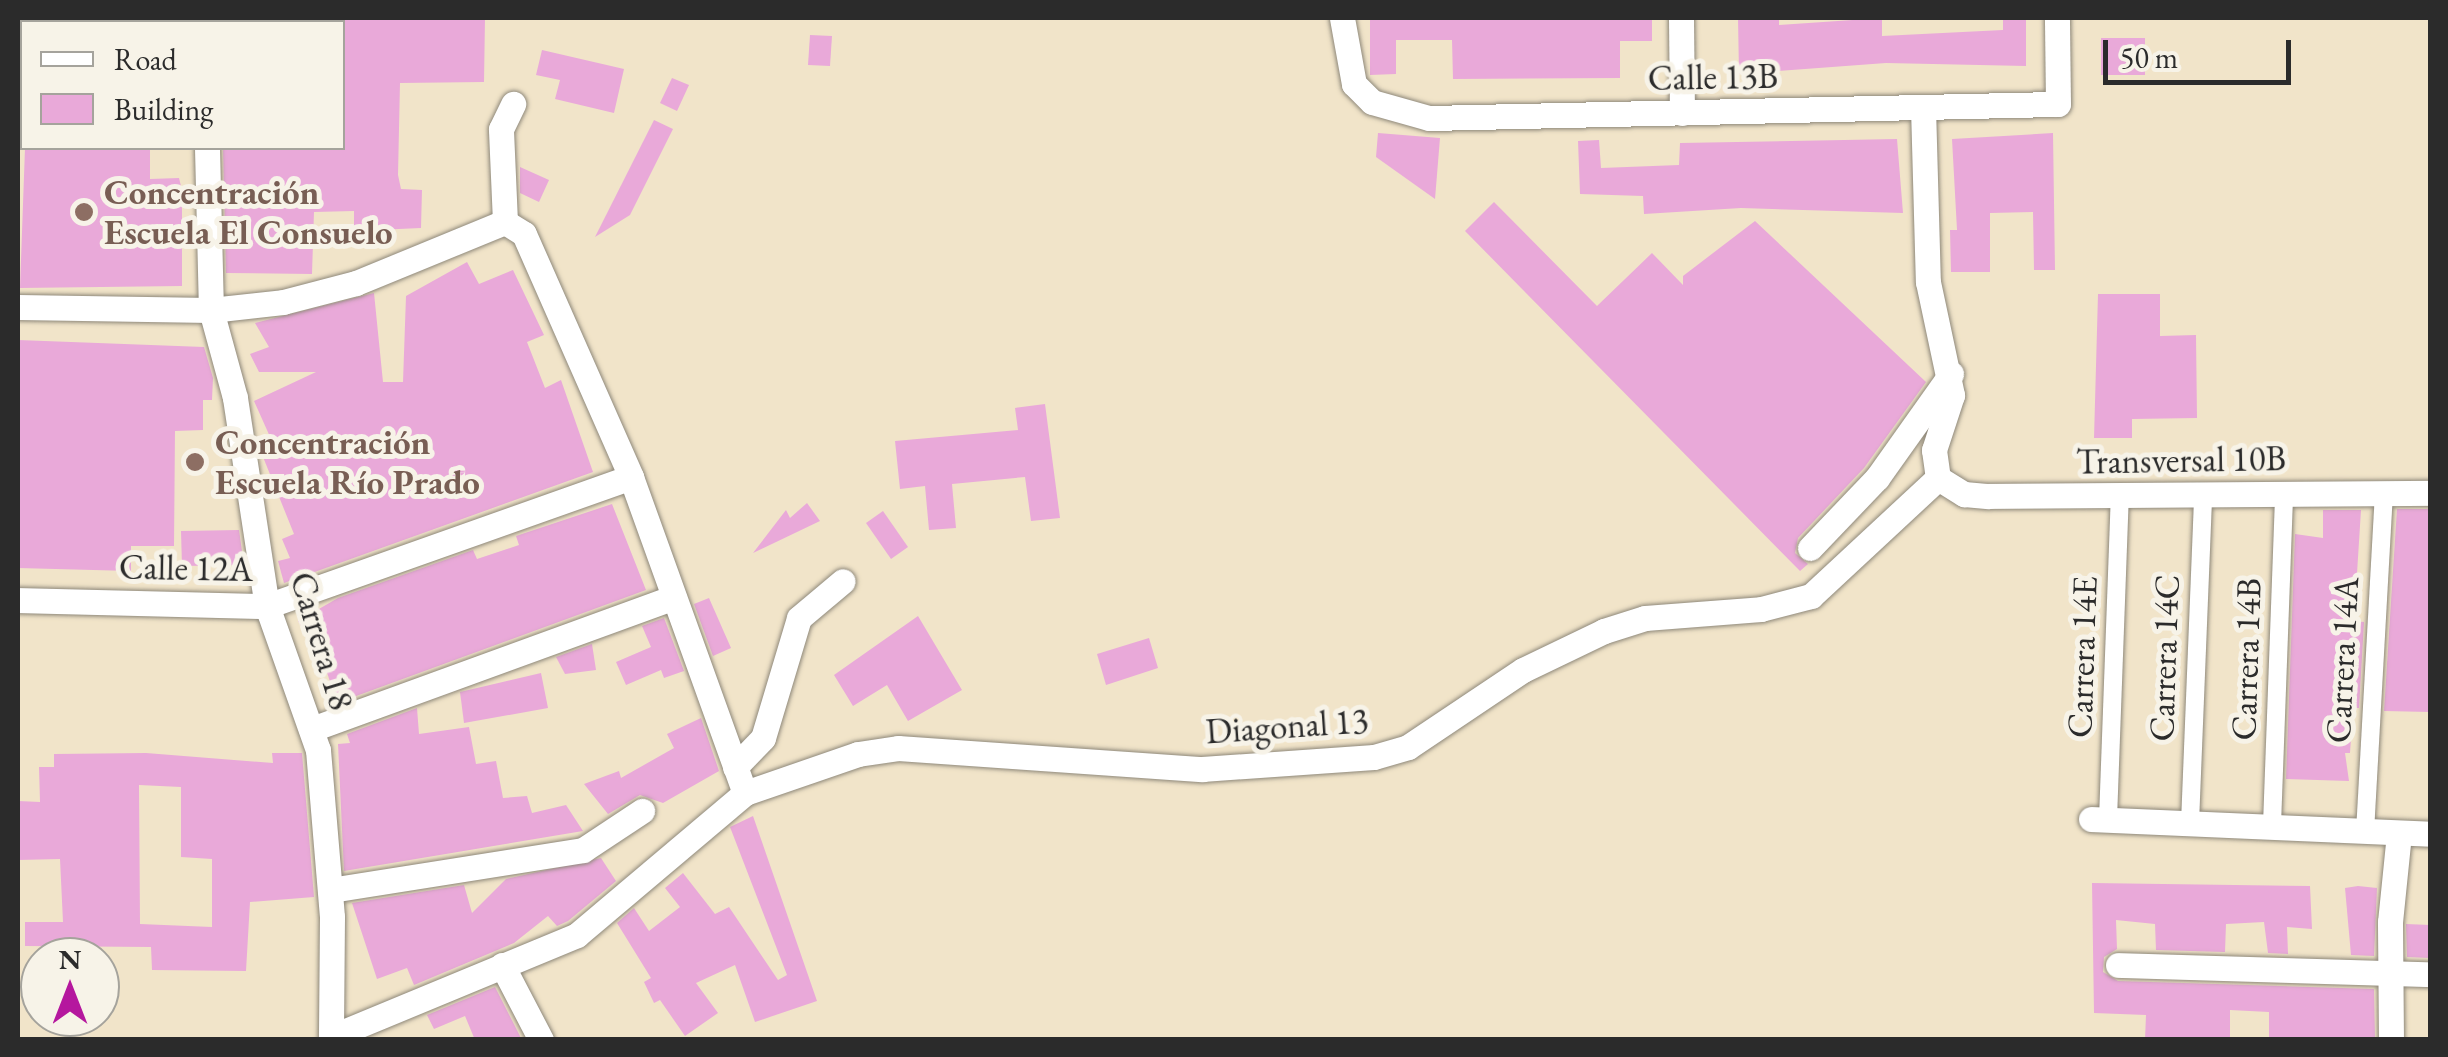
<!DOCTYPE html>
<html>
<head>
<meta charset="utf-8">
<style>
	body { margin:0 }
	#map { position:relative; width:2448px; height:1057px; overflow:hidden; background:#f1e4c9; font-family:"EB Garamond",serif }
	div>[style] { position:absolute }
	.building>* { inset:0; background:#e9a9d9 }
	.roads { filter:drop-shadow(0 0 2px #8e887a) drop-shadow(0 0 2px #8e887a) }
	.pedestrian>* { height:18px; margin:-9px; padding:0 9px; transform-origin:9px; border-radius:9px; background:#fff }
	.minor>* { height:25px; margin:-12.5px; padding:0 12.5px; transform-origin:12.5px; border-radius:12.5px; background:#fff }
	.dots>* { width:28px; height:28px; translate:-50% -50%; box-sizing:border-box; border:5px solid #f7f3e8; border-radius:50% }
	span { translate:-50% -50%; white-space:nowrap; text-align:center; line-height:1.15; -webkit-text-stroke:10px #f7f3e8; paint-order:stroke }
	.street-label { font-size:35px; color:#2b2b2b }
	.education-label { font-size:35px; color:#785e54; font-weight:700 }
	.left { translate:0 -50%; text-align:left }
	.frame { position:absolute; inset:0; border:20px solid #2b2b2b; pointer-events:none }
	.legend { position:absolute; left:20px; top:20px; width:325px; height:130px; box-sizing:border-box; background:#f7f3e8; border:2px solid #a5a39c; margin:0; padding:12px 18px; list-style:none; font-size:30px; color:#2b2b2b }
	.legend li { display:flex; align-items:center; gap:20px; height:50px }
	.legend b { width:50px; border:2px solid #a5a39c }
	.north { position:absolute; left:20px; top:937px; width:100px; height:100px; box-sizing:border-box; background:#f7f3e8; border:2px solid #a5a39c; border-radius:50%; rotate:0deg; font-size:28px; font-weight:700; line-height:40px; text-align:center; color:#2b2b2b }
	.north::after { content:''; display:block; margin:auto; width:35px; height:45px; background:#b5179e; clip-path:polygon(50% 0,100% 100%,50% 72%,0 100%) }
	.scale { position:absolute; left:2103px; top:40px; width:188px; height:45px; box-sizing:border-box; border:5px solid #2b2b2b; border-top:0; padding-left:12px; font-size:30px; line-height:35px; white-space:nowrap; color:#2b2b2b; -webkit-text-stroke:8px #f7f3e8; paint-order:stroke }
</style>
</head>
<body>
<div id="map">
	<div class="building">
		<div style="clip-path:polygon(342px 18px,485px 18px,484px 82px,400px 83px,398px 175px,401px 189px,422px 190px,421px 228px,354px 231px,354px 211px,314px 212px,312px 274px,226px 273px,223px 148px,342px 148px)"></div>
		<div style="clip-path:polygon(1370px 18px,1652px 18px,1652px 41px,1620px 41px,1620px 78px,1453px 79px,1452px 40px,1396px 40px,1396px 74px,1370px 75px)"></div>
		<div style="clip-path:polygon(1738px 18px,1779px 18px,1779px 25px,1882px 18px,1882px 36px,2003px 30px,2003px 18px,2026px 18px,2026px 66px,1886px 63px,1739px 74px)"></div>
		<div style="clip-path:polygon(810px 35px,832px 36px,830px 66px,808px 65px)"></div>
		<div style="clip-path:polygon(2101px 38px,2145px 38px,2145px 75px,2101px 75px)"></div>
		<div style="clip-path:polygon(542px 50px,624px 69px,614px 113px,555px 99px,560px 80px,536px 75px)"></div>
		<div style="clip-path:polygon(672px 78px,689px 85px,677px 111px,660px 103px)"></div>
		<div style="clip-path:polygon(654px 120px,673px 129px,630px 215px,595px 237px)"></div>
		<div style="clip-path:polygon(1378px 133px,1440px 138px,1435px 199px,1376px 157px)"></div>
		<div style="clip-path:polygon(2053px 133px,2055px 270px,2034px 270px,2033px 212px,1990px 213px,1990px 272px,1951px 272px,1950px 230px,1957px 230px,1952px 139px)"></div>
		<div style="clip-path:polygon(1897px 139px,1903px 213px,1741px 208px,1644px 214px,1643px 196px,1580px 194px,1578px 141px,1599px 140px,1601px 168px,1679px 165px,1680px 143px)"></div>
		<div style="clip-path:polygon(25px 148px,150px 148px,150px 179px,179px 178px,182px 190px,182px 286px,20px 288px)"></div>
		<div style="clip-path:polygon(520px 167px,549px 180px,539px 202px,520px 193px)"></div>
		<div style="clip-path:polygon(1494px 202px,1597px 306px,1652px 253px,1683px 285px,1683px 276px,1755px 221px,1926px 382px,1864px 468px,1798px 538px,1795px 553px,1808px 564px,1800px 571px,1465px 231px)"></div>
		<div style="clip-path:polygon(467px 262px,479px 284px,513px 270px,544px 335px,527px 342px,545px 388px,561px 380px,593px 472px,284px 583px,278px 561px,290px 558px,282px 539px,294px 534px,259px 447px,271px 439px,254px 401px,316px 372px,259px 372px,250px 354px,269px 347px,255px 323px,374px 293px,383px 382px,403px 382px,406px 296px)"></div>
		<div style="clip-path:polygon(2098px 294px,2160px 294px,2160px 336px,2196px 335px,2197px 418px,2132px 419px,2132px 438px,2094px 438px)"></div>
		<div style="clip-path:polygon(18px 340px,204px 347px,213px 378px,212px 400px,203px 400px,203px 430px,175px 431px,174px 546px,131px 546px,131px 571px,18px 568px)"></div>
		<div style="clip-path:polygon(1045px 404px,1060px 518px,1031px 521px,1025px 477px,952px 484px,956px 528px,929px 530px,925px 486px,900px 489px,895px 441px,1018px 430px,1015px 408px)"></div>
		<div style="clip-path:polygon(807px 503px,820px 521px,753px 553px,786px 510px,790px 518px)"></div>
		<div style="clip-path:polygon(612px 504px,646px 590px,337px 703px,317px 642px,312px 644px,298px 621px,338px 598px,473px 550px,477px 559px,519px 545px,516px 536px)"></div>
		<div style="clip-path:polygon(2397px 509px,2430px 509px,2430px 712px,2384px 711px)"></div>
		<div style="clip-path:polygon(2323px 510px,2361px 510px,2354px 621px,2364px 622px,2359px 708px,2353px 708px,2350px 753px,2345px 753px,2349px 781px,2286px 779px,2295px 534px,2323px 538px)"></div>
		<div style="clip-path:polygon(883px 511px,908px 547px,891px 559px,866px 523px)"></div>
		<div style="clip-path:polygon(239px 530px,244px 565px,182px 566px,181px 531px)"></div>
		<div style="clip-path:polygon(709px 598px,731px 648px,713px 656px,694px 604px)"></div>
		<div style="clip-path:polygon(918px 616px,962px 690px,908px 721px,887px 685px,853px 706px,834px 675px)"></div>
		<div style="clip-path:polygon(664px 618px,684px 671px,664px 678px,661px 670px,626px 685px,616px 662px,651px 647px,642px 626px)"></div>
		<div style="clip-path:polygon(1149px 638px,1158px 668px,1106px 685px,1097px 654px)"></div>
		<div style="clip-path:polygon(592px 644px,596px 670px,565px 674px,556px 657px)"></div>
		<div style="clip-path:polygon(541px 673px,548px 708px,464px 723px,460px 692px)"></div>
		<div style="clip-path:polygon(417px 708px,419px 734px,469px 727px,476px 764px,496px 761px,503px 798px,527px 796px,532px 813px,566px 805px,583px 831px,344px 871px,338px 744px,350px 743px,347px 734px)"></div>
		<div style="clip-path:polygon(701px 718px,719px 771px,663px 803px,640px 795px,608px 814px,584px 784px,619px 771px,621px 778px,674px 748px,667px 734px)"></div>
		<div style="clip-path:polygon(evenodd,146px 753px,273px 763px,272px 753px,302px 753px,314px 897px,250px 902px,246px 971px,152px 970px,151px 947px,25px 946px,25px 922px,63px 922px,60px 859px,18px 860px,18px 801px,40px 802px,39px 767px,54px 767px,54px 754px,146px 753px,139px 785px,181px 787px,181px 857px,212px 859px,212px 927px,140px 924px,139px 785px)"></div>
		<div style="clip-path:polygon(753px 816px,817px 1001px,755px 1022px,735px 965px,696px 983px,718px 1013px,685px 1036px,660px 1000px,654px 1003px,644px 982px,651px 978px,617px 923px,634px 908px,649px 931px,680px 907px,665px 888px,683px 873px,715px 914px,729px 907px,778px 980px,787px 975px,730px 827px)"></div>
		<div style="clip-path:polygon(601px 858px,616px 881px,568px 921px,557px 926px,548px 916px,514px 943px,414px 985px,407px 968px,377px 979px,352px 903px,464px 885px,472px 913px,506px 879px)"></div>
		<div style="clip-path:polygon(2092px 883px,2310px 886px,2312px 929px,2287px 927px,2288px 954px,2268px 953px,2264px 922px,2226px 924px,2225px 952px,2156px 950px,2155px 924px,2116px 920px,2117px 949px,2104px 957px,2103px 972px,2118px 981px,2374px 989px,2375px 1040px,2269px 1040px,2269px 1012px,2230px 1010px,2230px 1040px,2145px 1040px,2146px 1015px,2094px 1013px)"></div>
		<div style="clip-path:polygon(2358px 886px,2377px 888px,2374px 956px,2351px 955px,2345px 888px)"></div>
		<div style="clip-path:polygon(2406px 924px,2430px 925px,2430px 958px,2407px 957px)"></div>
		<div style="clip-path:polygon(495px 987px,522px 1040px,475px 1040px,465px 1016px,434px 1029px,427px 1015px)"></div>
	</div>
	<div class="roads">
		<div class="pedestrian">
			<div style="left:2108px;top:819px;width:323px;rotate:-87.9deg"></div>
			<div style="left:2190px;top:823px;width:328px;rotate:-87.7deg"></div>
			<div style="left:2272px;top:825px;width:331px;rotate:-87.9deg"></div>
			<div style="left:2365px;top:832px;width:340px;rotate:-86.8deg"></div>
		</div>
		<div class="minor">
			<div style="left:207px;top:18px;width:4px;rotate:90deg"></div>
			<div style="left:1342px;top:18px;width:67px;rotate:79.7deg"></div>
			<div style="left:1354px;top:84px;width:25px;rotate:45deg"></div>
			<div style="left:1372px;top:102px;width:59px;rotate:15.7deg"></div>
			<div style="left:1429px;top:118px;width:629px;rotate:-1.28deg"></div>
			<div style="left:2058px;top:104px;width:86px;rotate:-90.7deg"></div>
			<div style="left:1681px;top:18px;width:95px;rotate:89.4deg"></div>
			<div style="left:1923px;top:107px;width:175px;rotate:88.4deg"></div>
			<div style="left:1928px;top:282px;width:116px;rotate:78deg"></div>
			<div style="left:1952px;top:395px;width:58px;rotate:108.1deg"></div>
			<div style="left:1934px;top:450px;width:28px;rotate:82deg"></div>
			<div style="left:207px;top:148px;width:162px;rotate:88.6deg"></div>
			<div style="left:211px;top:310px;width:91px;rotate:74.7deg"></div>
			<div style="left:235px;top:398px;width:210px;rotate:81.3deg"></div>
			<div style="left:267px;top:606px;width:153px;rotate:70.5deg"></div>
			<div style="left:318px;top:750px;width:168px;rotate:85.2deg"></div>
			<div style="left:332px;top:917px;width:123px;rotate:90.5deg"></div>
			<div style="left:505px;top:222px;width:22px;rotate:32deg"></div>
			<div style="left:524px;top:234px;width:266px;rotate:66.2deg"></div>
			<div style="left:631px;top:477px;width:336px;rotate:70.2deg"></div>
			<div style="left:505px;top:222px;width:93px;rotate:-92.5deg"></div>
			<div style="left:501px;top:129px;width:28px;rotate:-64deg"></div>
			<div style="left:18px;top:307px;width:193px;rotate:0.9deg"></div>
			<div style="left:211px;top:310px;width:72px;rotate:-6.3deg"></div>
			<div style="left:283px;top:302px;width:75px;rotate:-14.6deg"></div>
			<div style="left:356px;top:283px;width:161px;rotate:-22.3deg"></div>
			<div style="left:1938px;top:478px;width:31px;rotate:32deg"></div>
			<div style="left:1964px;top:494px;width:25px;rotate:5deg"></div>
			<div style="left:1989px;top:496px;width:441px;rotate:-0.4deg"></div>
			<div style="left:1810px;top:548px;width:97px;rotate:-46.3deg"></div>
			<div style="left:1877px;top:478px;width:128px;rotate:-54.6deg"></div>
			<div style="left:18px;top:600px;width:249px;rotate:1.4deg"></div>
			<div style="left:267px;top:606px;width:386px;rotate:-19.5deg"></div>
			<div style="left:312px;top:729px;width:385px;rotate:-20deg"></div>
			<div style="left:735px;top:767px;width:40px;rotate:-46deg"></div>
			<div style="left:763px;top:738px;width:125px;rotate:-73.3deg"></div>
			<div style="left:799px;top:618px;width:57px;rotate:-40.1deg"></div>
			<div style="left:2091px;top:819px;width:339px;rotate:2.5deg"></div>
			<div style="left:331px;top:890px;width:255px;rotate:-9deg"></div>
			<div style="left:583px;top:850px;width:71px;rotate:-33.5deg"></div>
			<div style="left:502px;top:965px;width:85px;rotate:62.5deg"></div>
			<div style="left:2118px;top:965px;width:312px;rotate:1.7deg"></div>
			<div style="left:331px;top:1037px;width:266px;rotate:-22.5deg"></div>
			<div style="left:577px;top:935px;width:220px;rotate:-40.2deg"></div>
			<div style="left:745px;top:793px;width:120px;rotate:-19deg"></div>
			<div style="left:858px;top:754px;width:40px;rotate:-8.5deg"></div>
			<div style="left:898px;top:748px;width:305px;rotate:4deg"></div>
			<div style="left:1202px;top:769px;width:172px;rotate:-4deg"></div>
			<div style="left:1374px;top:757px;width:35px;rotate:-16deg"></div>
			<div style="left:1408px;top:747px;width:138px;rotate:-33.8deg"></div>
			<div style="left:1523px;top:670px;width:90px;rotate:-25.7deg"></div>
			<div style="left:1604px;top:631px;width:43px;rotate:-17.6deg"></div>
			<div style="left:1645px;top:618px;width:116px;rotate:-4.4deg"></div>
			<div style="left:1761px;top:609px;width:52px;rotate:-14.6deg"></div>
			<div style="left:1811px;top:596px;width:173px;rotate:-42.9deg"></div>
			<div style="left:2391px;top:1040px;width:118px;rotate:-90.5deg"></div>
			<div style="left:2390px;top:922px;width:89px;rotate:-84.2deg"></div>
		</div>
	</div>
	<div class="dots">
		<div style="left:84px;top:212px;background:#8d6e63"></div>
		<div style="left:195px;top:462px;background:#8d6e63"></div>
	</div>
	<div class="street-label">
		<span style="left:1713px;top:77px;rotate:-1deg">Calle 13B</span>
		<span style="left:2181px;top:460px;rotate:-1deg">Transversal 10B</span>
		<span style="left:186px;top:568px;rotate:1deg">Calle 12A</span>
		<span style="left:322px;top:641px;rotate:73deg">Carrera 18</span>
		<span style="left:2082px;top:657px;rotate:-88deg">Carrera 14E</span>
		<span style="left:2164px;top:658px;rotate:-88deg">Carrera 14C</span>
		<span style="left:2246px;top:659px;rotate:-88deg">Carrera 14B</span>
		<span style="left:2342px;top:660px;rotate:-87deg">Carrera 14A</span>
		<span style="left:1287px;top:726px;rotate:-4deg">Diagonal 13</span>
	</div>
	<div class="education-label">
		<span class="left" style="left:104px;top:212px">Concentración<br>Escuela El Consuelo</span>
		<span class="left" style="left:215px;top:462px">Concentración<br>Escuela Río Prado</span>
	</div>
	<div class="frame"></div>
	<ul class="legend">
	<li><b style="height:12px;background:#fff"></b>Road</li>
	<li><b style="height:28px;background:#e9a9d9"></b>Building</li>
	</ul>
	<div class="north">N</div>
	<div class="scale">50 m</div>
</div>
</body>
</html>
